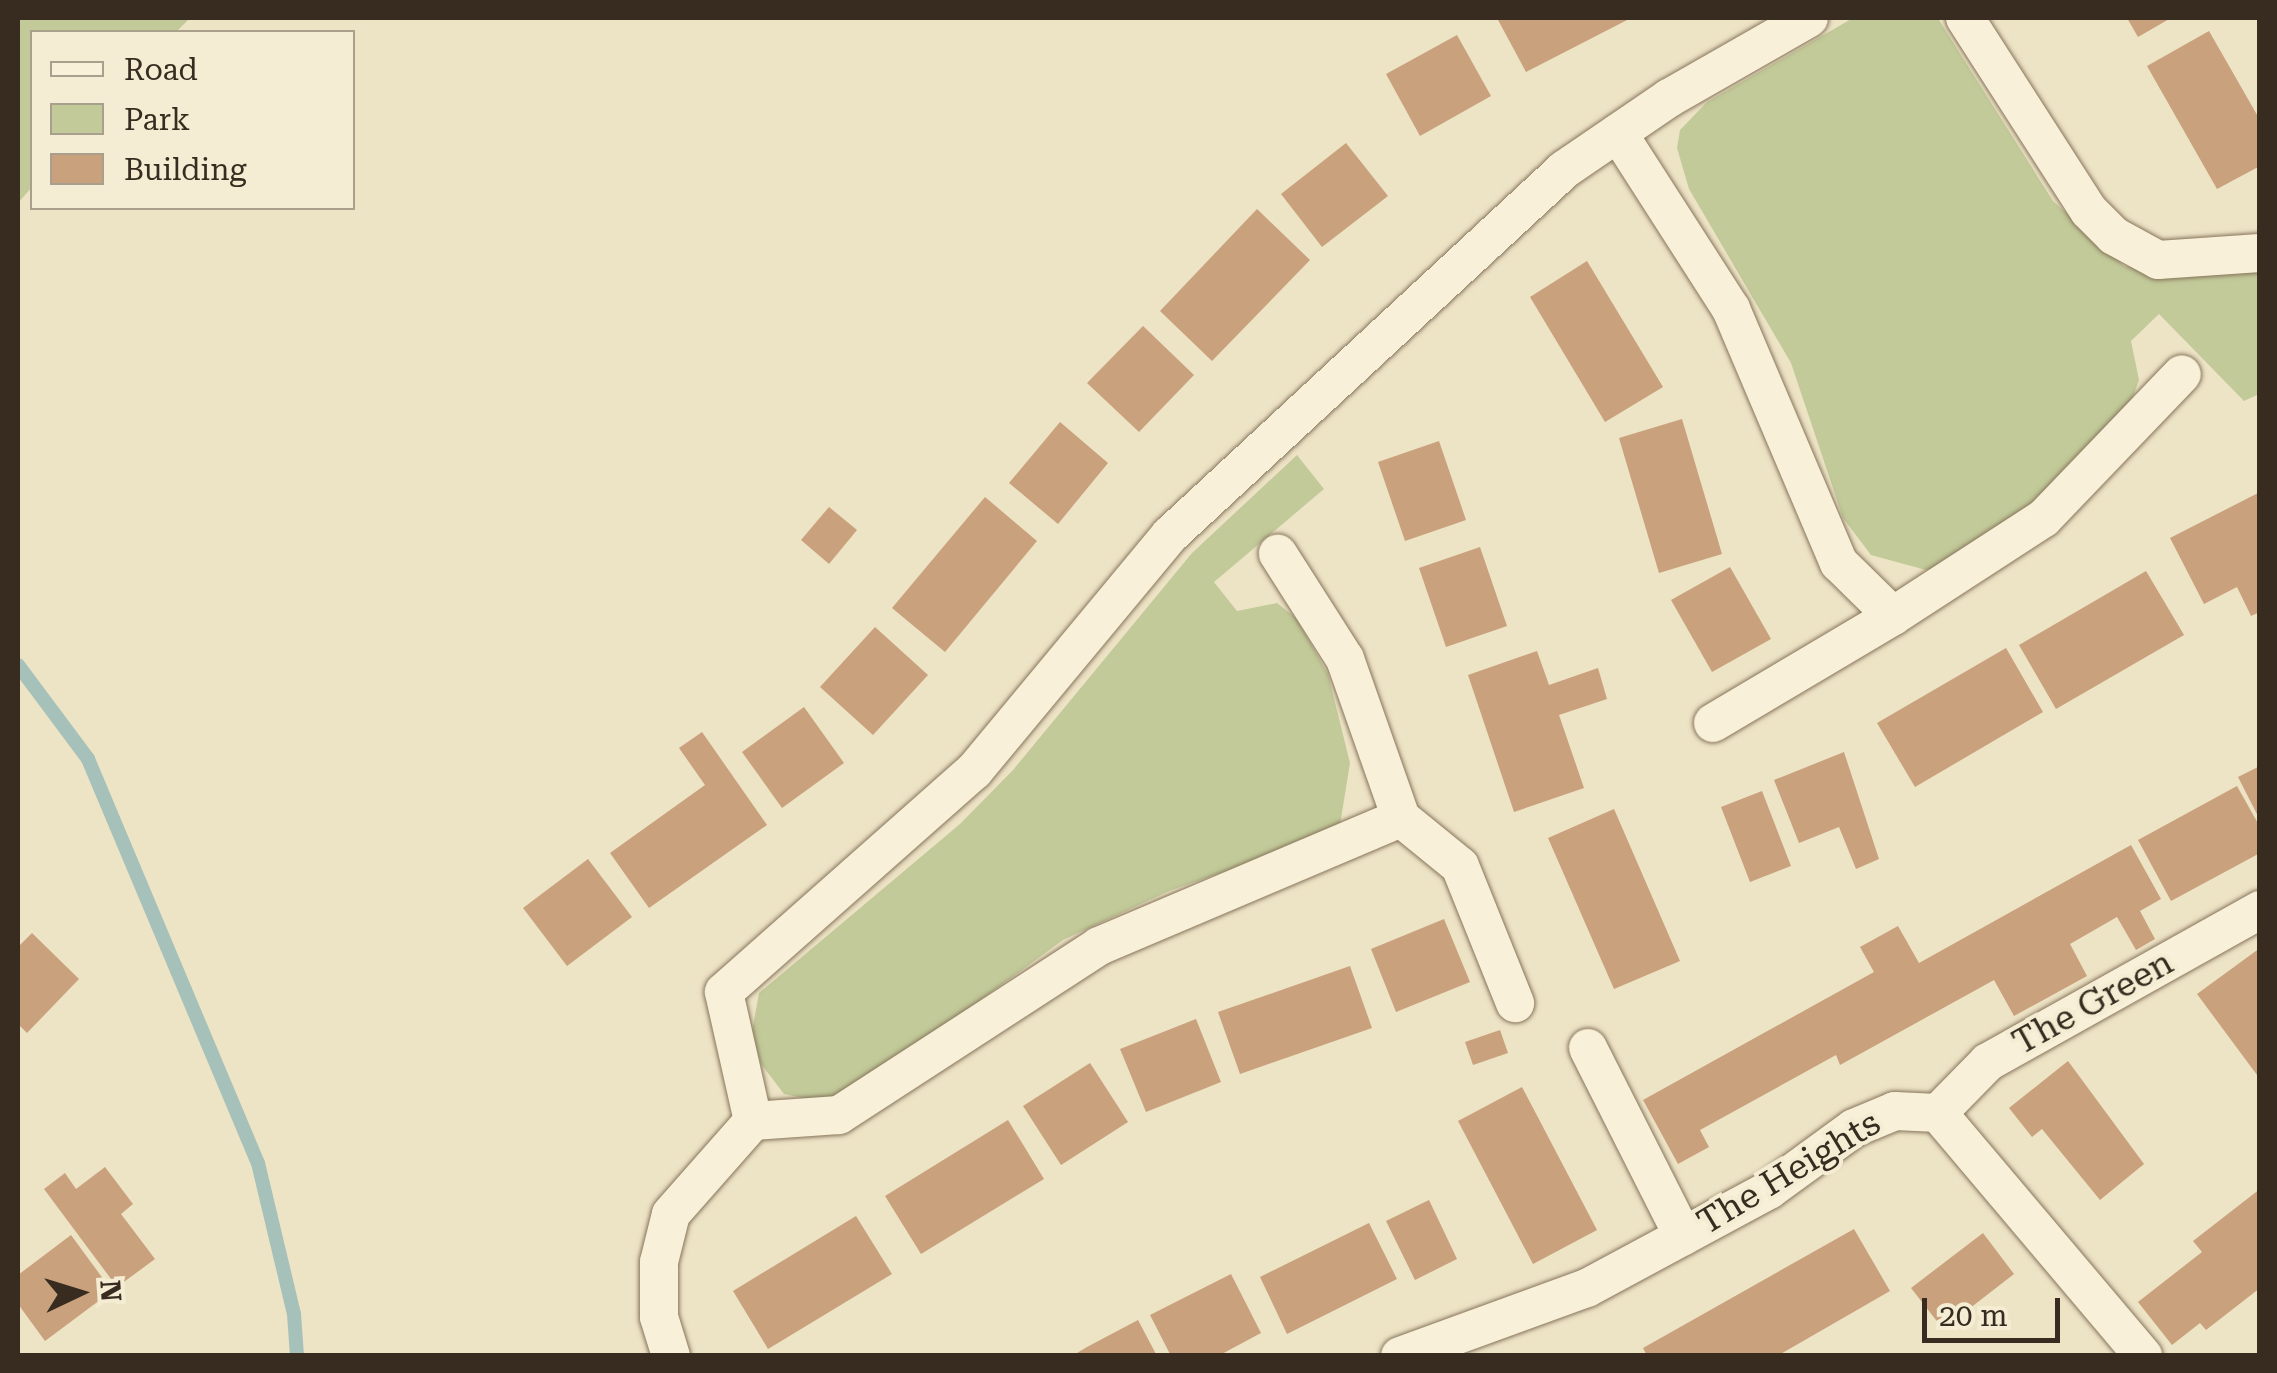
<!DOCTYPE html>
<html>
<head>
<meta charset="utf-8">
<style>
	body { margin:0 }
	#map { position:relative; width:2277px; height:1373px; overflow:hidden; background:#ede3c5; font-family:"Roboto Serif",serif }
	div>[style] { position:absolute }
	.green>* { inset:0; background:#c2ca99 }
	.stream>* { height:14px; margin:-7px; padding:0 7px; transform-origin:7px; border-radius:7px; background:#a6c0ba }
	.building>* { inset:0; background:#c9a17c }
	.roads { filter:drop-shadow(0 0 2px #87755c) drop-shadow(0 0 2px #87755c) }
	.street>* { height:38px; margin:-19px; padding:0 19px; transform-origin:19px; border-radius:19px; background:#f8f0d8 }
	span { translate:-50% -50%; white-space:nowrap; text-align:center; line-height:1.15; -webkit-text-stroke:8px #f4edd4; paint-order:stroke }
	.street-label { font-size:35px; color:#372c1f }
	.frame { position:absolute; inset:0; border:20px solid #372c1f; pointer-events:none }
	.legend { position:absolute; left:30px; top:30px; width:325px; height:180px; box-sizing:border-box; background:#f4edd4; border:2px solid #a8a08c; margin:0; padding:12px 18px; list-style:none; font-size:30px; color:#372c1f }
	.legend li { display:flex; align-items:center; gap:20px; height:50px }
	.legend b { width:50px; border:2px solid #a8a08c }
	.north { position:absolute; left:30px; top:1243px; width:100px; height:100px; -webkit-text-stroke:8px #f4edd4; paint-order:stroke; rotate:86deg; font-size:28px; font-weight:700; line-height:40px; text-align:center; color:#372c1f }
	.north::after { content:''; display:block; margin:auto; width:35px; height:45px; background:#372c1f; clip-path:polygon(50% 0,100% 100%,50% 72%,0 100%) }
	.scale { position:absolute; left:1922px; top:1298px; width:138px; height:45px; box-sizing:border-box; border:5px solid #372c1f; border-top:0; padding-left:12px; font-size:30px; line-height:35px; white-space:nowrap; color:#372c1f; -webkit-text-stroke:8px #f4edd4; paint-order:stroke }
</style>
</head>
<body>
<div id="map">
	<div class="green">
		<div style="clip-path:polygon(18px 18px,190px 18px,176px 32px,32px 32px,32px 187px,18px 203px)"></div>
		<div style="clip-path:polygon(1853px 18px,1939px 20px,2053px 201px,2124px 266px,2182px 278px,2246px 269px,2259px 274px,2259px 394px,2244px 401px,2159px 314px,2131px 341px,2139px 380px,2130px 405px,2047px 494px,1943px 565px,1926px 570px,1871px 555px,1843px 518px,1791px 363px,1689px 189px,1677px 148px,1680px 130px,1707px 102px)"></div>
		<div style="clip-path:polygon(1297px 455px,1324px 489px,1214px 582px,1237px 611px,1277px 603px,1296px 618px,1328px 674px,1350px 763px,1339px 831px,1169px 891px,1063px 940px,851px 1094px,821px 1102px,784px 1094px,761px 1064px,752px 1032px,759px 993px,960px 824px,1013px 770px,1192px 553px)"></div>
	</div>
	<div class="stream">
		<div style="left:18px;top:665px;width:117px;rotate:53.3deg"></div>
		<div style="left:88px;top:759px;width:438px;rotate:67.2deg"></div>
		<div style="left:258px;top:1163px;width:155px;rotate:76.6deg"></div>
		<div style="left:294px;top:1314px;width:42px;rotate:85.9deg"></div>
	</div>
	<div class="building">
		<div style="clip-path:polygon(1497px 18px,1631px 18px,1526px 72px)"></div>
		<div style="clip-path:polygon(2127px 18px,2171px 18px,2138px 37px)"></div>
		<div style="clip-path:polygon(2209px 31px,2260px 120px,2260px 166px,2217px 189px,2147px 66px)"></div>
		<div style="clip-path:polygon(1457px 35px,1491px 96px,1420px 136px,1386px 74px)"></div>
		<div style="clip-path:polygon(1346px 143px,1388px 196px,1322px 247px,1281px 194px)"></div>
		<div style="clip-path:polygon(1257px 209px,1310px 260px,1212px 361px,1160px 311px)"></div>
		<div style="clip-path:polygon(1587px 261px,1663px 387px,1605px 422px,1530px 297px)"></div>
		<div style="clip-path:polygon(1143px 326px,1194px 375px,1139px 432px,1087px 383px)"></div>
		<div style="clip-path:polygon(1682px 419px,1722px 554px,1659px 573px,1619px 438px)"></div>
		<div style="clip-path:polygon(1060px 422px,1108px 463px,1058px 524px,1009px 483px)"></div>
		<div style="clip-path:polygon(1439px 441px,1466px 520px,1405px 541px,1378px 462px)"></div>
		<div style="clip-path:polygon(2260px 492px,2260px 612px,2251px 616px,2237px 587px,2204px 604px,2170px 538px)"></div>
		<div style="clip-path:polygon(985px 497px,1037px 541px,945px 652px,892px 608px)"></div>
		<div style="clip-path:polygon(829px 507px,857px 530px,829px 564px,801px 540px)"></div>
		<div style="clip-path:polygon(1480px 547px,1507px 626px,1446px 647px,1419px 568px)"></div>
		<div style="clip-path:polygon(1730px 567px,1771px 639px,1712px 672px,1671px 600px)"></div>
		<div style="clip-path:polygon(2146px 571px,2184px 635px,2056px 709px,2019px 645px)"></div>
		<div style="clip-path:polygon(875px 627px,928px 675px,873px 735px,820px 687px)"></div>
		<div style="clip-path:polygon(2006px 648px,2043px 712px,1915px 787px,1877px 723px)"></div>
		<div style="clip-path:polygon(1537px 651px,1549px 685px,1598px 668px,1607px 699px,1559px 715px,1584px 788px,1514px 812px,1468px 675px)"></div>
		<div style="clip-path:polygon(804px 707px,844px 763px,782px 808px,742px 752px)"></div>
		<div style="clip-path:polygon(702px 732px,767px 825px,649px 908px,610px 853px,705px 785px,679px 748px)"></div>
		<div style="clip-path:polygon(1844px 752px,1879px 859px,1856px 869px,1839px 827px,1799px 843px,1774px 780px)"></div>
		<div style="clip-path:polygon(2260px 766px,2260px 820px,2238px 777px)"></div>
		<div style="clip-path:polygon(2237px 786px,2260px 827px,2260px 853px,2171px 901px,2138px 840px)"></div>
		<div style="clip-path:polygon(1762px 791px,1791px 866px,1750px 882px,1721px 807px)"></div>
		<div style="clip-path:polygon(1614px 809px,1680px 961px,1614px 989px,1548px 838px)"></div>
		<div style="clip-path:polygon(2131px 845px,2161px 899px,2140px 911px,2155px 939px,2136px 950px,2117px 917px,2070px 944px,2087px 976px,2014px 1016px,1994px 980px,1840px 1065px,1836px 1055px,1700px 1130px,1709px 1147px,1678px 1164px,1643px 1100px,1874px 972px,1860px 947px,1898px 926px,1919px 963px)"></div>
		<div style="clip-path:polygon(588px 859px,632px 917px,567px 966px,523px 908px)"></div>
		<div style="clip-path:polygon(1444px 919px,1470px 982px,1396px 1012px,1371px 949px)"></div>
		<div style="clip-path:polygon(32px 933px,79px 979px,27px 1033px,18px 1024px,18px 947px)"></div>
		<div style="clip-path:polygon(2260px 948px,2260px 1079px,2197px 994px)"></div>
		<div style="clip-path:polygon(1350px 966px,1372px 1028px,1240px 1074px,1218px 1012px)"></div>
		<div style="clip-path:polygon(1196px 1019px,1221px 1082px,1146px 1112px,1120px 1049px)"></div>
		<div style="clip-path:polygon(1500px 1030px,1508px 1053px,1473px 1065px,1465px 1042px)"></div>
		<div style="clip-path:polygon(2068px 1061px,2144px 1164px,2100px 1200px,2042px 1129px,2032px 1137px,2009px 1108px)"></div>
		<div style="clip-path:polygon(1090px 1063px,1128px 1122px,1061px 1165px,1023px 1106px)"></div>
		<div style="clip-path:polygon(1522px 1087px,1597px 1230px,1533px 1264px,1458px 1121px)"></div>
		<div style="clip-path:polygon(1008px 1120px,1044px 1179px,921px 1254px,885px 1196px)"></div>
		<div style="clip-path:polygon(105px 1167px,133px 1204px,121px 1214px,155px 1259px,117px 1287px,44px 1189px,65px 1173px,76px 1189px)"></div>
		<div style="clip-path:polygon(2260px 1189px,2260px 1288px,2206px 1330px,2200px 1323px,2172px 1345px,2138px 1302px,2202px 1252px,2193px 1241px)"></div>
		<div style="clip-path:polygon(1429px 1200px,1457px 1259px,1415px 1280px,1386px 1221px)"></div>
		<div style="clip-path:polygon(856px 1216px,892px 1274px,768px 1349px,733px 1291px)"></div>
		<div style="clip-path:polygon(1369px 1223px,1397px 1279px,1287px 1334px,1260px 1277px)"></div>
		<div style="clip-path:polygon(1854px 1229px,1890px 1291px,1777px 1356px,1647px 1356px,1643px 1348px)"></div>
		<div style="clip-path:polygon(1983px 1233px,2014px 1274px,1943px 1329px,1911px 1288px)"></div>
		<div style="clip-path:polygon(71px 1235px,112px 1291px,45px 1341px,18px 1304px,18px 1275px)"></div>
		<div style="clip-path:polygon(1231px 1274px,1261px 1333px,1218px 1356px,1171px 1356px,1150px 1315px)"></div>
		<div style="clip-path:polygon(1138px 1320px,1157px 1356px,1072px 1356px,1087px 1347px)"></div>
	</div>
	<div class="roads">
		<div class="street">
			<div style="left:1965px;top:18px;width:229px;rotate:57.3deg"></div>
			<div style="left:2089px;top:211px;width:35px;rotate:45deg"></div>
			<div style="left:2114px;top:236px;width:50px;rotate:28.6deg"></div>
			<div style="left:2158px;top:260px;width:102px;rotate:-3.9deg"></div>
			<div style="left:1618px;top:133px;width:209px;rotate:57.3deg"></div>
			<div style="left:1731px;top:309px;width:276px;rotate:67deg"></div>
			<div style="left:1839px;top:563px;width:76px;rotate:44.5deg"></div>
			<div style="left:1893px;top:616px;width:180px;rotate:-33deg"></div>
			<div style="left:2044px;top:518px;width:199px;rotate:-46.2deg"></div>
			<div style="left:1713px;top:723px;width:209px;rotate:-30.7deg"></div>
			<div style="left:1401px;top:818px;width:76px;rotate:39.1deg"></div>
			<div style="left:1460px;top:866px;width:148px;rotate:68.1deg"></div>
			<div style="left:1588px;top:1048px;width:211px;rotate:63.2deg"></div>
			<div style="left:1938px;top:1113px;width:71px;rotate:-45.6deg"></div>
			<div style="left:1988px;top:1062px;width:312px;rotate:-29.2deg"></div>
			<div style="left:753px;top:1121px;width:132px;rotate:-102.7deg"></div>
			<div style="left:724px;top:992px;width:334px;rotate:-41.5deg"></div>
			<div style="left:974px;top:771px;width:307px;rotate:-50.3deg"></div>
			<div style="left:1170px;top:535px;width:538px;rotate:-42.82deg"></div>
			<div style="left:1565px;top:169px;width:126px;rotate:-34.3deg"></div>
			<div style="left:1669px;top:98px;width:161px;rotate:-29.7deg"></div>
			<div style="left:671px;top:1356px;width:41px;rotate:-107.1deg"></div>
			<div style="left:659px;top:1317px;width:55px;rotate:-90deg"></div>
			<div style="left:659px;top:1262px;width:49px;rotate:-76deg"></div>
			<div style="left:671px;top:1214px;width:124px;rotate:-48.6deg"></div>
			<div style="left:753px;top:1121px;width:86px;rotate:-4deg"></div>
			<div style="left:839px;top:1115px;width:310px;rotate:-33deg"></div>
			<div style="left:1099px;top:946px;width:328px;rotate:-23deg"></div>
			<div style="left:1401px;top:818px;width:169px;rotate:-109.4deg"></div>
			<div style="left:1345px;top:659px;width:125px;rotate:-122.5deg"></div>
			<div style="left:1400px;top:1356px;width:199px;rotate:-20deg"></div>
			<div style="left:1587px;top:1288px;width:207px;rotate:-28.3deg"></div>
			<div style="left:1769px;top:1190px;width:105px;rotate:-36.1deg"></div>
			<div style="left:1854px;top:1128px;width:44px;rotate:-22.5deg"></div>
			<div style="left:1895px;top:1111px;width:43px;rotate:2.7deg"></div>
			<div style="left:1938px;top:1113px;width:318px;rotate:49.8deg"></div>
		</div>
	</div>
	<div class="street-label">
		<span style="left:2093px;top:1003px;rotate:-29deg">The Green</span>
		<span style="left:1789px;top:1173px;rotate:-31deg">The Heights</span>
	</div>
	<div class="frame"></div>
	<ul class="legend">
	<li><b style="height:12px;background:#f8f0d8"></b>Road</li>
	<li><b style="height:28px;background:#c2ca99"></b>Park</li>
	<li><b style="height:28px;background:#c9a17c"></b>Building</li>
	</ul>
	<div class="north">N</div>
	<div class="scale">20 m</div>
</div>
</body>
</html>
